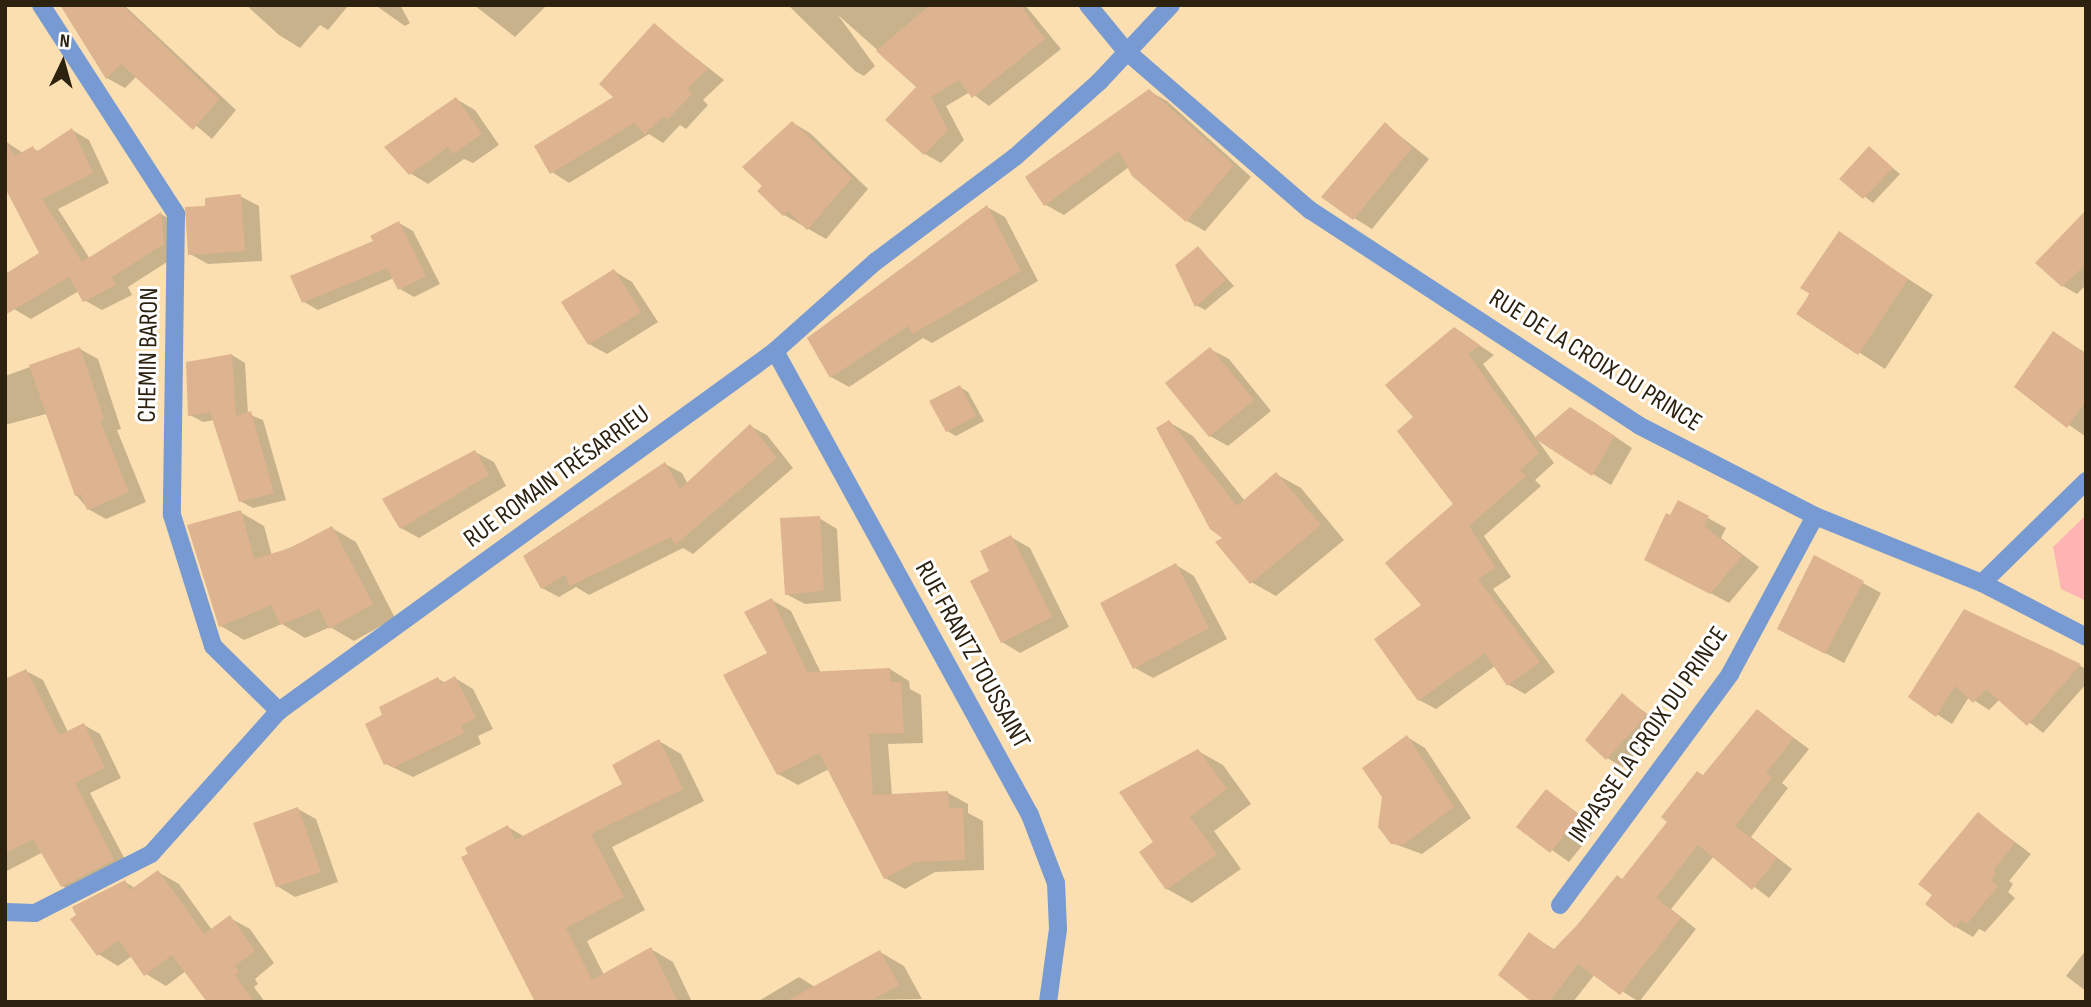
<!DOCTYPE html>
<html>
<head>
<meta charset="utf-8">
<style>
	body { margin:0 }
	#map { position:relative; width:2091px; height:1007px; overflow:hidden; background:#fbdfb0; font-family:"Sofia Sans Condensed",sans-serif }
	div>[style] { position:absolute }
	.green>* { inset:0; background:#fdb4b2 }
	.shadow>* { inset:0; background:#0003 }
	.building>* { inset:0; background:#ddb390 }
	.minor>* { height:18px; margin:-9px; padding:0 9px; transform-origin:9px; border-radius:9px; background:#789ad3 }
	span { translate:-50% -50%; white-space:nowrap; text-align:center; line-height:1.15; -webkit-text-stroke:6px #fff; paint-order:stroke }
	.street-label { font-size:26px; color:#2d2210 }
	.frame { position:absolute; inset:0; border:7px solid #2d2210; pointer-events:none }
	.north { position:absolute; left:28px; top:28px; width:70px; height:70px; -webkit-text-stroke:5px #fff; paint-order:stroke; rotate:5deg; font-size:19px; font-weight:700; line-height:28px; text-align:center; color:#2d2210 }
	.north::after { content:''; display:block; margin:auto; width:24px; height:32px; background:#2d2210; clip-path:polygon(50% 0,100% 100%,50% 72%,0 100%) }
</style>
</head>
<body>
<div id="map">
	<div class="green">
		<div style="clip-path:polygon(2086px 515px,2086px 601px,2061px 589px,2053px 547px)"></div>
	</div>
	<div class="shadow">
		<div style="clip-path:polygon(62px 5px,124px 5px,236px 110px,212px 139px,137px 76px,125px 88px,107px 78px)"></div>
		<div style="clip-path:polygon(246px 5px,348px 5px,348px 6px,328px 30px,320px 25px,300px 48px,279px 35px)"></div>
		<div style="clip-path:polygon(375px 5px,400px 5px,410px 23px,405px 26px)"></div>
		<div style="clip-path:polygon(474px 5px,547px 5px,515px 37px)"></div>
		<div style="clip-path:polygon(788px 5px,1025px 5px,1061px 49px,989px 106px,970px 92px,946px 106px,964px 140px,941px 163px,925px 154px,918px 86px,838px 15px,875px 66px,864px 76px,855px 71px)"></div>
		<div style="clip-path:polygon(654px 25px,724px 80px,703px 100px,708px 105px,686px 129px,680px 125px,663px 143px,649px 134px,569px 183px,552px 172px,616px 98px)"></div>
		<div style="clip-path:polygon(1149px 91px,1167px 101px,1251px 177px,1205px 231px,1187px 221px,1129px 167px,1064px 215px,1046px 205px,1027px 177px)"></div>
		<div style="clip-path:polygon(456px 99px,475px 110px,499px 145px,473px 163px,464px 159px,428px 184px,410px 173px)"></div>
		<div style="clip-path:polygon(793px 123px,810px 133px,868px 189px,826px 239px,784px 215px,760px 191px)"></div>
		<div style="clip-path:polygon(1385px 124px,1429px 159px,1372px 229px,1354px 218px)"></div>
		<div style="clip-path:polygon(72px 130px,89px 140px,109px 183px,58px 209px,90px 259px,161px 214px,179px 224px,181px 253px,128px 287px,132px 295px,102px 310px,84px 300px,79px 291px,31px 319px,14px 309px,42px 254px,5px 141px,23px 153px,33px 148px,39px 152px)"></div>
		<div style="clip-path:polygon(1869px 148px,1900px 174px,1873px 203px,1842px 179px)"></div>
		<div style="clip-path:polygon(240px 196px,259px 206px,262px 261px,208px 264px,190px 254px)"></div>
		<div style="clip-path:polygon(987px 207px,1005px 217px,1038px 281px,932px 343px,923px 338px,849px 387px,831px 377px)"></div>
		<div style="clip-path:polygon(2086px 213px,2086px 285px,2077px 294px,2063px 286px)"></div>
		<div style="clip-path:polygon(399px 223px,413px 231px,440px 284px,414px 297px,400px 289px,394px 278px,318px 310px,304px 302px)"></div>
		<div style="clip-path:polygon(1839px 234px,1933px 295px,1885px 369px,1799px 314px)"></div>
		<div style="clip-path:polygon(1199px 248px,1234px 286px,1205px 310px,1196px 305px)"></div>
		<div style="clip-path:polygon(614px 271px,632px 282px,658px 322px,607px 354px,589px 344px)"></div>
		<div style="clip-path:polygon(2053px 333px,2086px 353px,2086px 437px,2016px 387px)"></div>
		<div style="clip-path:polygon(1470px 339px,1494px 355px,1483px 364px,1554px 463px,1535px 480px,1541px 486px,1484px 536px,1511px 577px,1493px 589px,1555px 672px,1525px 694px,1509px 685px,1495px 666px,1436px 709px,1419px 700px,1423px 606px,1455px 504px,1415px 418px)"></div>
		<div style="clip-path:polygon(80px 349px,98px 359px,121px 429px,117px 430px,146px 502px,106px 519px,88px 509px,76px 495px,46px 414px,5px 425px,5px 376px)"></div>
		<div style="clip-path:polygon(1210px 349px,1229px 359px,1271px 411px,1228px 446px,1210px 436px)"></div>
		<div style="clip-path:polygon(232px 355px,245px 363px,248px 414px,263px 420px,286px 500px,253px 508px,240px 501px,215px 420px,203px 422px,190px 415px)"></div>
		<div style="clip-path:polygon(960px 387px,968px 392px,984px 421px,956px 436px,947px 431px)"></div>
		<div style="clip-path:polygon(1589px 419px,1632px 448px,1611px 485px,1593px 474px)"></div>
		<div style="clip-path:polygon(1169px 422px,1193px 436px,1245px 501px,1276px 474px,1301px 488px,1344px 540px,1276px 596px,1251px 582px)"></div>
		<div style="clip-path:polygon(750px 426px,767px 435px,793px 468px,693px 554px,683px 548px,589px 595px,576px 587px,559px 597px,542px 588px,665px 464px,682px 473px,688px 484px)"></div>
		<div style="clip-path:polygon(475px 452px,494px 462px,506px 486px,419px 538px,401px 528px)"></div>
		<div style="clip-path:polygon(240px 512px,264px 526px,272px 556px,332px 528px,356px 542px,395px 618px,354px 641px,330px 627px,305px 638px,282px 624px,244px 640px,221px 626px)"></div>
		<div style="clip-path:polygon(819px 518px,837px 529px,841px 601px,805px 604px,786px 594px)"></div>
		<div style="clip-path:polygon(1708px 518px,1726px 528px,1721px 538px,1759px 567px,1729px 603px,1665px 569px)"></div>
		<div style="clip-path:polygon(1011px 537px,1030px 548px,1069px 627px,1020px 653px,1002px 642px,991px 572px)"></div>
		<div style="clip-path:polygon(1176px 565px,1194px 576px,1227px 639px,1153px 678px,1135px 668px)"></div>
		<div style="clip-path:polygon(1863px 583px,1881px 593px,1844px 663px,1797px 638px)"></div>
		<div style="clip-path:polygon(772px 600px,791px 611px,821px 673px,890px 669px,909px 681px,910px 689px,921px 695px,923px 743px,888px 744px,892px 796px,948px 793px,968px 804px,968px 813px,983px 821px,984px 870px,935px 872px,905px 889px,885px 878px,829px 769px,798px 785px,778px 774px,769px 654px)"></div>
		<div style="clip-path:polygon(2050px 649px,2086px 669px,2086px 684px,2043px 733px,2000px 699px,1989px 710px,1969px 697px,1952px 724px,1910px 697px,2047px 653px)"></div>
		<div style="clip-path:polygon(26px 671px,43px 680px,68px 732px,84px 725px,100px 734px,121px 778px,90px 793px,130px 869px,78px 895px,62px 886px,43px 852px,5px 872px,5px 681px)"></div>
		<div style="clip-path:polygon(455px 678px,473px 689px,493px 729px,478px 736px,481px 744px,413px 777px,386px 764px,385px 716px,438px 679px,446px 683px)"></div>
		<div style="clip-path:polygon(1622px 695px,1662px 725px,1623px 767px,1607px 758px)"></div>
		<div style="clip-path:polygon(1757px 711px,1809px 749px,1782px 783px,1788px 788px,1751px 837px,1792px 869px,1769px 898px,1714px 856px,1671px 909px,1696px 929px,1639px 1002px,1595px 974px,1573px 1002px,1534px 1002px,1530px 934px,1555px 950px,1623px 881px)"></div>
		<div style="clip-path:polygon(1407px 737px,1425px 748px,1471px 818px,1422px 854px,1392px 843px)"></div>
		<div style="clip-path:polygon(659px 741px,681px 754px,704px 801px,612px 847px,645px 910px,587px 941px,604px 975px,651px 949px,673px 962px,692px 1002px,537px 1002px,508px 827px,525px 837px,624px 785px)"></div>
		<div style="clip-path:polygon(1198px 751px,1223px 765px,1251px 804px,1214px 831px,1241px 869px,1192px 903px,1167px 889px,1156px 842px)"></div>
		<div style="clip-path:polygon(1547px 791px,1597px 827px,1569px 862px,1519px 827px)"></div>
		<div style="clip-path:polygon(298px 809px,316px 819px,338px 882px,295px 897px,277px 886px)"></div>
		<div style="clip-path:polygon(1978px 814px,2031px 854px,2009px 881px,2013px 884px,2008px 892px,2015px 898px,1985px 932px,1979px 929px,1973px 937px,1956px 927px)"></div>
		<div style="clip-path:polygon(158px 872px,179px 884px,212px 930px,230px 918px,250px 929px,274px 963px,255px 979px,258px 984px,254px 987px,265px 1002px,209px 1002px,186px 971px,166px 986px,146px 974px,132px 956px,118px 966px,98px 954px,125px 882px,135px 888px)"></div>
		<div style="clip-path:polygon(2086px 950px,2086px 991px,2066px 976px)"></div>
		<div style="clip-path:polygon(880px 952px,904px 966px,922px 999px,757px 1002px,799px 977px,815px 987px)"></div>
	</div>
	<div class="building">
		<div style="clip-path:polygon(60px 5px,122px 5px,219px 99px,193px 130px,121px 64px,106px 79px)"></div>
		<div style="clip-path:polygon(930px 5px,1020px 5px,1045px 39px,972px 98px,959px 80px,931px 97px,948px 130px,924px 155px,885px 120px,916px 87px,876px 51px)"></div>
		<div style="clip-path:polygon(654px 23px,708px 69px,687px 89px,692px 94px,667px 120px,663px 116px,645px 134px,634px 123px,550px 174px,534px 146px,613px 97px,599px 84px)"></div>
		<div style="clip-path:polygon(1149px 89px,1234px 165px,1186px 222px,1132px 176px,1119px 151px,1044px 206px,1025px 177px)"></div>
		<div style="clip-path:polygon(456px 97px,482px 134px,453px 154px,448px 147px,409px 175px,384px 147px)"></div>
		<div style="clip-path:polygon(792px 121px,852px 178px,807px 230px,788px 211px,783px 216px,757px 191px,762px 186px,742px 167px)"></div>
		<div style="clip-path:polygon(1385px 122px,1412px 148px,1353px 220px,1321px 197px)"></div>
		<div style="clip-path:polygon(72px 128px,93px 173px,42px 199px,82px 262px,161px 212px,164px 244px,112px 277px,116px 285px,83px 302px,69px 277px,5px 315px,5px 274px,39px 253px,5px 188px,5px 140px,15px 156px,33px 146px,36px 152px)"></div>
		<div style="clip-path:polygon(1869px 146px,1893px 168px,1863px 199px,1839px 179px)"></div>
		<div style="clip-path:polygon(241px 194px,245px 251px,188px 255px,185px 207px,205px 206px,205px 198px)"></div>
		<div style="clip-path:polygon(987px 205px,1021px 271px,913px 334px,908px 326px,830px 378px,807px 338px)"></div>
		<div style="clip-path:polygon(2086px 210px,2086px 264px,2062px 287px,2035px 263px)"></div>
		<div style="clip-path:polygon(399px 221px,426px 276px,398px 290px,387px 268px,302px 303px,290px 276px,373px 241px,370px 236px)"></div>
		<div style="clip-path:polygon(1839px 231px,1908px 279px,1858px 355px,1796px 314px,1810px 294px,1800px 288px)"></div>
		<div style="clip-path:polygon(1198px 246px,1226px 280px,1195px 307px,1175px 265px)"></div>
		<div style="clip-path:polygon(614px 269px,641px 312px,588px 345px,561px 302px)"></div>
		<div style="clip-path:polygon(1454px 327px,1480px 345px,1468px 354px,1539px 453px,1520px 470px,1526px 476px,1469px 526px,1496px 568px,1478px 579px,1540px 662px,1507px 686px,1485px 653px,1418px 701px,1374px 639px,1421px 605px,1385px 563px,1453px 504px,1397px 431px,1413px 417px,1385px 385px)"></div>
		<div style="clip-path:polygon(2053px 331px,2086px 354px,2086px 401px,2067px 428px,2014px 387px)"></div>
		<div style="clip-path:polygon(80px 347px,104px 419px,100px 420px,129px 492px,87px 510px,81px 494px,75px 496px,29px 365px)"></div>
		<div style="clip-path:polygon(1210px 347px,1254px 400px,1209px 437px,1165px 383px)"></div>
		<div style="clip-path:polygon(232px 354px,236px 416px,251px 411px,274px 493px,239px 502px,210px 412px,188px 416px,186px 362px)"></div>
		<div style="clip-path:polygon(960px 385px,976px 416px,946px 432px,929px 401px)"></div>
		<div style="clip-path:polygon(1570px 407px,1615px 436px,1592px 476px,1534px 438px)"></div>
		<div style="clip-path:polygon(1169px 420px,1237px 506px,1276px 472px,1321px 525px,1250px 584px,1215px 542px,1222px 538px,1210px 529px,1156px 428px)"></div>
		<div style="clip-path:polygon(750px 424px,777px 458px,675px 545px,671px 537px,570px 586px,565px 575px,541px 589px,523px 556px,665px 462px,680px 489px)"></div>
		<div style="clip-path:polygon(475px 450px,489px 475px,400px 529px,382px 499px)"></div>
		<div style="clip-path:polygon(1678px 500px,1709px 516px,1704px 526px,1742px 556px,1710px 594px,1644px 560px,1666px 513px,1670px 515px)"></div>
		<div style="clip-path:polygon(241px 510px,254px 559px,290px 548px,332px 526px,373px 604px,329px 629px,319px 609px,280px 625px,271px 605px,219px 627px,187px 525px)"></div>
		<div style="clip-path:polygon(820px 516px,824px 591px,785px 595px,780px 518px)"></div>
		<div style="clip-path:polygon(1011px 535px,1052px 617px,1001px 643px,970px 581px,989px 571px,980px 551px)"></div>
		<div style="clip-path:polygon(1814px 555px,1864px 581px,1825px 654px,1777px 629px)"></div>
		<div style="clip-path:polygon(1176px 563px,1209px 628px,1133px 669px,1100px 603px)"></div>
		<div style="clip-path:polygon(772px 598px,807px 672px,890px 668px,890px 682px,901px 682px,904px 733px,869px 734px,873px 795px,948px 791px,949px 808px,963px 808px,965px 860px,915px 862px,884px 879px,819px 753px,777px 775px,723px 675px,767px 653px,744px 612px)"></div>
		<div style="clip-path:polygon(1964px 609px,2081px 664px,2027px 726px,1986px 689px,1973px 703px,1955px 686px,1936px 717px,1908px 697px)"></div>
		<div style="clip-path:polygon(26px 669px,59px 735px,84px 723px,105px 768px,75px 783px,114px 860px,61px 887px,33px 839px,5px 853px,5px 679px)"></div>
		<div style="clip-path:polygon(455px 676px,476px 718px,461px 725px,464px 733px,393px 768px,390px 763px,384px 765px,365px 724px,382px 715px,379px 707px,438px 677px,441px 684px)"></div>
		<div style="clip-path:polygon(1622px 693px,1647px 715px,1606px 760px,1585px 740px)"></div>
		<div style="clip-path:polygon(1757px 709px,1794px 738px,1766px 773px,1772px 778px,1735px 826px,1777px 858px,1752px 890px,1698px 845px,1656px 898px,1681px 918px,1620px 995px,1578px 964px,1549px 1002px,1532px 1002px,1498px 975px,1529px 932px,1553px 950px,1578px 924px,1617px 875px,1622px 879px,1667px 822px,1661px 817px,1697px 771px,1703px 775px)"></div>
		<div style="clip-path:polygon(1407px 735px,1454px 807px,1403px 845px,1391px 844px,1378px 827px,1382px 797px,1362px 768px)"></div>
		<div style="clip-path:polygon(659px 739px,683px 789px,591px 834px,624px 897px,566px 928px,592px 980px,651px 947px,678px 1002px,535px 1002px,461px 857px,468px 854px,465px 848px,508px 825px,515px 840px,622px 784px,612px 765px)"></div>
		<div style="clip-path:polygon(1198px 749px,1227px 789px,1190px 817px,1217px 854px,1166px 890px,1139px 852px,1153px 842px,1119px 792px)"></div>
		<div style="clip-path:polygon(1546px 789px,1580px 815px,1550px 853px,1516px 827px)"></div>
		<div style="clip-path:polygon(298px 807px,321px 872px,276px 887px,253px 823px)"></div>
		<div style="clip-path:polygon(1978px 812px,2015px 843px,1993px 870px,1996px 873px,1991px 880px,1998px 886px,1967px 924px,1961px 920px,1955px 928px,1925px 904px,1932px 895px,1918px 884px)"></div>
		<div style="clip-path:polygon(158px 870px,204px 934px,230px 915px,255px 951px,235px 966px,239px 972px,235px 975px,254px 1002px,207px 1002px,172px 955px,144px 976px,119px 940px,97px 956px,70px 919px,76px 915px,72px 907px,125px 880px,130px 890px)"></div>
		<div style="clip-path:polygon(880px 950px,899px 985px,869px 1002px,785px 1002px)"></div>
	</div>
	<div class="minor">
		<div style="left:41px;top:5px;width:249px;rotate:57.1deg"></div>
		<div style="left:176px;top:214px;width:301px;rotate:90.8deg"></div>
		<div style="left:172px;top:515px;width:137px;rotate:72.6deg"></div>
		<div style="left:213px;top:646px;width:93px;rotate:44.6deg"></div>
		<div style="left:1088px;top:5px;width:58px;rotate:50.6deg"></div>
		<div style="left:1125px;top:50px;width:245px;rotate:40.9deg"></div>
		<div style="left:1310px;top:210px;width:394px;rotate:33.2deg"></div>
		<div style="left:1640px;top:426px;width:197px;rotate:27.2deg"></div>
		<div style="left:1815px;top:516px;width:180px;rotate:21.9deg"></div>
		<div style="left:1982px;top:583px;width:117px;rotate:27.4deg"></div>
		<div style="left:775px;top:351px;width:529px;rotate:61.21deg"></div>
		<div style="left:1030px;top:815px;width:73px;rotate:69.1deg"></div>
		<div style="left:1056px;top:883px;width:46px;rotate:87.5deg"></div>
		<div style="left:1058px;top:929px;width:74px;rotate:97.8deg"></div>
		<div style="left:1982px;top:583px;width:146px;rotate:-44.4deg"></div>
		<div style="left:1560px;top:905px;width:287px;rotate:-53.6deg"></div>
		<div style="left:1730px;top:674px;width:179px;rotate:-61.7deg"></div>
		<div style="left:5px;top:912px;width:30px;rotate:2deg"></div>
		<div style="left:35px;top:913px;width:130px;rotate:-27deg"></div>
		<div style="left:151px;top:854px;width:192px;rotate:-48.2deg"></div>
		<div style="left:279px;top:711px;width:613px;rotate:-35.97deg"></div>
		<div style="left:775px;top:351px;width:134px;rotate:-41.7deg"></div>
		<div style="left:875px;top:262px;width:175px;rotate:-36.9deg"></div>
		<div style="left:1015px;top:157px;width:113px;rotate:-41.8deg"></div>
		<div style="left:1099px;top:82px;width:105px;rotate:-46.9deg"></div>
	</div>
	<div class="street-label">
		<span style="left:149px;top:355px;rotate:-89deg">CHEMIN BARON</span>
		<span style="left:1595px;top:361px;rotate:32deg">RUE DE LA CROIX DU PRINCE</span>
		<span style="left:557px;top:477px;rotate:-36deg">RUE ROMAIN TRÉSARRIEU</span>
		<span style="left:972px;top:655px;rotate:61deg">RUE FRANTZ TOUSSAINT</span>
		<span style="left:1649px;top:735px;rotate:-55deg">IMPASSE LA CROIX DU PRINCE</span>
	</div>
	<div class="frame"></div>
	<div class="north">N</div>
</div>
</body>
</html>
